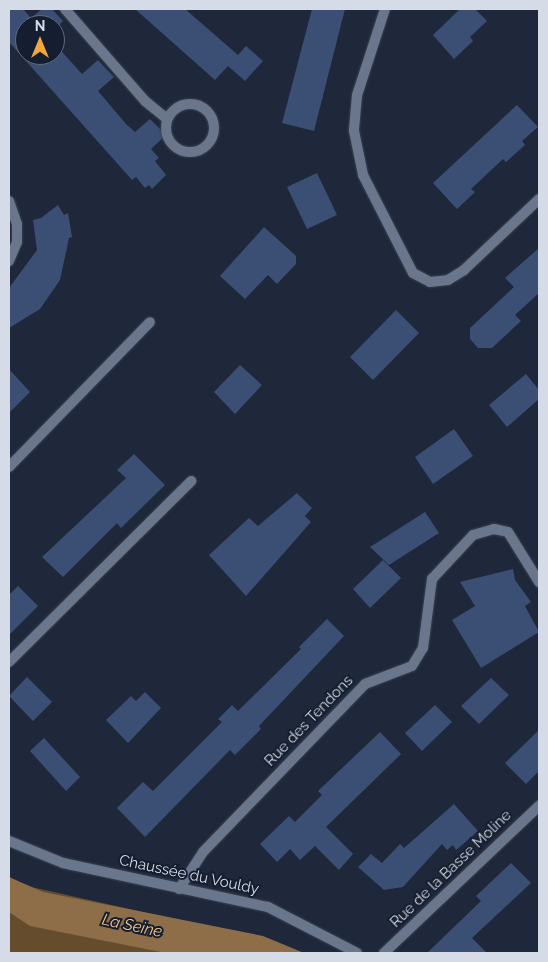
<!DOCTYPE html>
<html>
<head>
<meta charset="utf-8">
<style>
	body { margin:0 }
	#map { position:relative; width:548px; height:962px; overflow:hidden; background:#1e283a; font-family:Raleway,sans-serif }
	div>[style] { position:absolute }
	.green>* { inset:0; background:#654c2c }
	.water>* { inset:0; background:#8d6e48 }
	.building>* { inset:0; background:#3b4e73 }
	.roads { filter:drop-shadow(0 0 1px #394251) drop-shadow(0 0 1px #394251) }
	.service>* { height:10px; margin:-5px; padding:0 5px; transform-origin:5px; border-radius:5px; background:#6a768b }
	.minor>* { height:10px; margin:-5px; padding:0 5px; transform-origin:5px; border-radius:5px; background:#6a768b }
	.minor>.ring { margin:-5px; padding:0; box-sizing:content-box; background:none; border:10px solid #6a768b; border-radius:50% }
	.tertiary>* { height:10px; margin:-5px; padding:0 5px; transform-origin:5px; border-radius:5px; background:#6a768b }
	span { translate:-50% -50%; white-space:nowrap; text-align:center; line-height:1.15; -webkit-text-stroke:4px #151e30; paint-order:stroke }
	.street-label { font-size:15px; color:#d5dce8 }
	.water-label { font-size:16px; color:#f6c487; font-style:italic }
	.frame { position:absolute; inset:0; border:10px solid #d5dce8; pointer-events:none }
	.north { position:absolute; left:15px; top:15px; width:50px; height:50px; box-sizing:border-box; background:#151e30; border:1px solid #626a7a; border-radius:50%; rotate:0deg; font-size:14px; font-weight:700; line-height:20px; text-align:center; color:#d5dce8 }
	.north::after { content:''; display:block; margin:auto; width:18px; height:22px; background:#efa73e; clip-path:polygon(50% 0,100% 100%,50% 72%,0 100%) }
</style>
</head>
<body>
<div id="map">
	<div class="green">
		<div style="clip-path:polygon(9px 876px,18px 884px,277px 942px,297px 953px,9px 953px)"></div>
	</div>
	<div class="water">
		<div style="clip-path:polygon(9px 877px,43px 892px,263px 936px,304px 953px,166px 953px,30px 926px,9px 912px)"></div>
	</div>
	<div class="building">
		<div style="clip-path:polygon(9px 9px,23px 9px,31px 18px,42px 9px,52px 9px,63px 21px,55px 29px,55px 25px,25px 25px,25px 55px,55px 55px,55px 44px,82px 74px,98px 60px,114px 77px,98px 91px,126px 124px,135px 132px,150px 119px,166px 135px,151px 149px,159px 158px,155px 161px,166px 175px,152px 189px,149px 185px,145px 188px,136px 177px,132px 180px,9px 42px)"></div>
		<div style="clip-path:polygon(135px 9px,185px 9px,238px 55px,246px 46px,263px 61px,245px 81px,228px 66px,215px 80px)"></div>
		<div style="clip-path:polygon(312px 9px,345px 9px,314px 131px,282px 123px)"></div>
		<div style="clip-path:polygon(460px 9px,475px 9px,487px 21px,470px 37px,473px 41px,454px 59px,433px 35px)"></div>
		<div style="clip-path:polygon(517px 105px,538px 127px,522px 141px,525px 145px,506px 162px,503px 159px,471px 189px,475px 192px,457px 209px,433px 183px)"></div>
		<div style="clip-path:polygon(317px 173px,337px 215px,307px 229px,287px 187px)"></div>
		<div style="clip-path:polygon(58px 205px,64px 215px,68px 213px,72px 237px,69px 238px,60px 280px,40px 309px,9px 328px,9px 288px,37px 250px,33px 220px,41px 218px)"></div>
		<div style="clip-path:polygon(264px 227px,296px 256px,296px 264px,277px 284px,268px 275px,245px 299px,220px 276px)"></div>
		<div style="clip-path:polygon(539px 248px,539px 293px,515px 315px,521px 321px,492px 348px,478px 348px,470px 339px,470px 328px,514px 287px,505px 278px)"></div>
		<div style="clip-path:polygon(396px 310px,419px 333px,373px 380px,350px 357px)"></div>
		<div style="clip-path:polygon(240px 365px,262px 385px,235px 414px,214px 392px)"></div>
		<div style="clip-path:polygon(9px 369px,30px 392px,9px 413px)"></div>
		<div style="clip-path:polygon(526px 374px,539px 390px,539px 399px,507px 427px,489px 405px)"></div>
		<div style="clip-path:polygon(454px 429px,473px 456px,433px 484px,415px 457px)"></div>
		<div style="clip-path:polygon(134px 454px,165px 485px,121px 528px,117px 523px,63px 577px,42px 557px,126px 478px,117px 470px)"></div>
		<div style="clip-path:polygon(297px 493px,312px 508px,305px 516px,311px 522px,246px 596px,209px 555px,249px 518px,258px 526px)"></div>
		<div style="clip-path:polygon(425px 512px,439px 533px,389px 565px,370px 547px)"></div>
		<div style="clip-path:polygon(383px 560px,401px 578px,370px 608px,353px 589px)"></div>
		<div style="clip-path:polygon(513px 569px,515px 580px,531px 602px,525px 606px,539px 632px,481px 668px,452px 620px,475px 606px,460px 582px)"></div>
		<div style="clip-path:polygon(18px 586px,38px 606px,9px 635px,9px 595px)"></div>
		<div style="clip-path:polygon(327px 619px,344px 636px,259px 726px,261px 729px,235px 755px,230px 750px,145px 837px,117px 808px,143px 782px,153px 791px,222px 722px,218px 719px,232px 705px,238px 711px,301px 649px,299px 647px)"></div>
		<div style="clip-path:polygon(27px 677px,52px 702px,33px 721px,9px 696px)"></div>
		<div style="clip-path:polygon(491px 678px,509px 695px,479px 724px,461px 706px)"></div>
		<div style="clip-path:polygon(145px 692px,161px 708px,128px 743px,106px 720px,131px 696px,136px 701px)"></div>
		<div style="clip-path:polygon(435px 705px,452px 722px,422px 751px,405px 733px)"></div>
		<div style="clip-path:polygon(539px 730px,539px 771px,526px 784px,505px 763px)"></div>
		<div style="clip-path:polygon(380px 732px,401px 754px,326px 827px,353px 854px,339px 870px,315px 846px,300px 860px,290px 849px,277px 862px,260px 844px,289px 816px,295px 822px,322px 795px,318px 791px)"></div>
		<div style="clip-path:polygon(44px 738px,80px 777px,66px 791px,30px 751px)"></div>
		<div style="clip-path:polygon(454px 804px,478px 831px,456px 850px,453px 845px,447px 850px,442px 844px,403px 887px,384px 890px,358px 867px,371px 854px,382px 863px,400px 844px,404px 848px)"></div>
		<div style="clip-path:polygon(511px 863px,531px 883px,472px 938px,487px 953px,427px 953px,481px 901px,476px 896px)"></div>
	</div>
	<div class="roads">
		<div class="service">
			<div style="left:9px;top:467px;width:202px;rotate:-45.8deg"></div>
		</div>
		<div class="minor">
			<div style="left:65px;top:9px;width:122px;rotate:49deg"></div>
			<div style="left:145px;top:101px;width:28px;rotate:39deg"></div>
			<div style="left:385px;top:9px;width:90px;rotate:108deg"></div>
			<div style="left:357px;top:95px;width:36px;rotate:95deg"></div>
			<div style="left:354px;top:131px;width:45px;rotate:78.4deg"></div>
			<div style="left:363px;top:175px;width:110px;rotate:63deg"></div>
			<div style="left:413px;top:273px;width:19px;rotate:28deg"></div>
			<div style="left:430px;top:282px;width:18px;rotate:-6deg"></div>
			<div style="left:448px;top:280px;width:19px;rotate:-32deg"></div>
			<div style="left:464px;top:270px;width:103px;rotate:-43.4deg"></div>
			<div class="ring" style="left:166px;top:104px;width:38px;height:38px"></div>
			<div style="left:9px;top:201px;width:24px;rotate:71deg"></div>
			<div style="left:17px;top:224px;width:18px;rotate:90deg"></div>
			<div style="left:17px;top:242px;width:21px;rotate:113deg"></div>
			<div style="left:9px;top:662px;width:257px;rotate:-44.8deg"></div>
			<div style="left:179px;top:889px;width:44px;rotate:-57deg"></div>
			<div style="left:203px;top:852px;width:233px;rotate:-46deg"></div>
			<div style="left:365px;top:684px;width:50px;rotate:-21deg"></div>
			<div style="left:412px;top:666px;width:21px;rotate:-59deg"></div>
			<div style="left:423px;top:648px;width:70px;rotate:-82.6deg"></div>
			<div style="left:432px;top:579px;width:60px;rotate:-47deg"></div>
			<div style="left:473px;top:535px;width:22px;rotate:-16deg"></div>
			<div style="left:494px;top:529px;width:14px;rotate:12deg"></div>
			<div style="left:508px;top:532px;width:59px;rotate:58.2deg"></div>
			<div style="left:384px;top:953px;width:214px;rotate:-43.5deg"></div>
		</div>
		<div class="tertiary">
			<div style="left:9px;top:841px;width:58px;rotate:22.2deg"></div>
			<div style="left:63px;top:863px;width:210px;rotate:12.1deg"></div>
			<div style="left:268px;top:907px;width:100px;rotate:27.3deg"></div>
		</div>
	</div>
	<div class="street-label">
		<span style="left:309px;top:721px;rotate:-46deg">Rue des Tendons</span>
		<span style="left:451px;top:869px;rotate:-44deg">Rue de la Basse Moline</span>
		<span style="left:189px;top:875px;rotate:12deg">Chaussée du Vouldy</span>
	</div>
	<div class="water-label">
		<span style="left:132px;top:926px;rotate:12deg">La Seine</span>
	</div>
	<div class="frame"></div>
	<div class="north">N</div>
</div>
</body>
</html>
